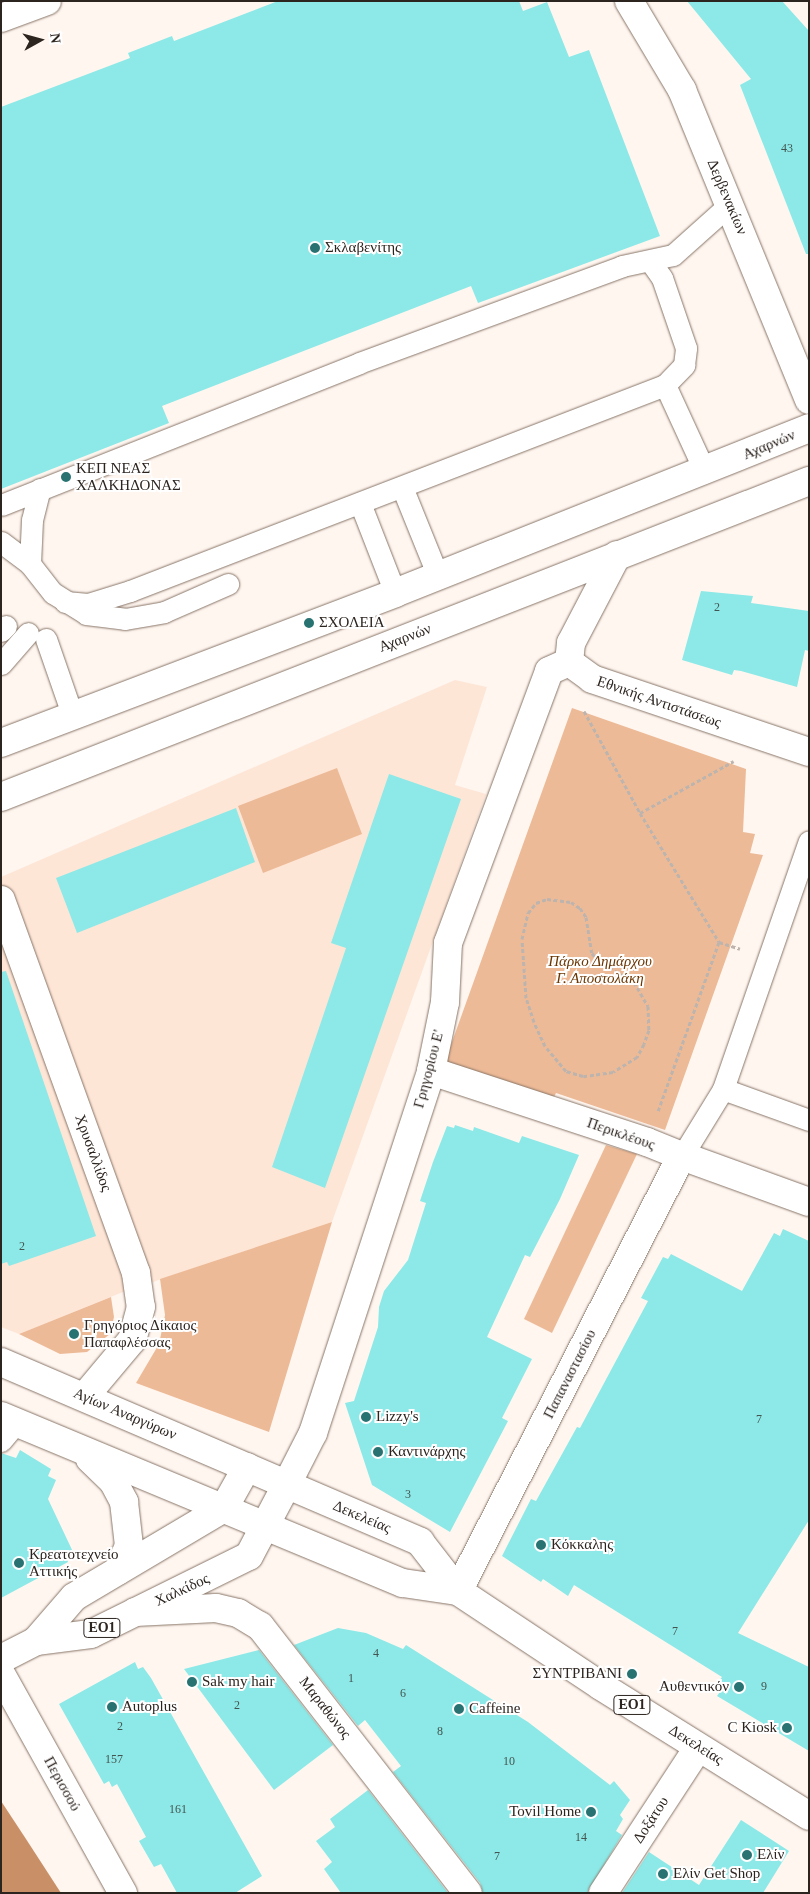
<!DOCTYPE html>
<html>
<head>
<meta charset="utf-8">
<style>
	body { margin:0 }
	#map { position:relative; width:810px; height:1894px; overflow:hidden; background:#fff6f0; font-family:"Times New Roman",serif }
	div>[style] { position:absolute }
	.built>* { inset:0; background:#fee6d7 }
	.green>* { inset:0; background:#edba97 }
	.water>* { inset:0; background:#c99068 }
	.building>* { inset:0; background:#8ce9e7 }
	.path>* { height:3px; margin-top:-1.5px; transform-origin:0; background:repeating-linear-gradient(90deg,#bdb4ae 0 4px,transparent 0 6.5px) }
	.roads { filter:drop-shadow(0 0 1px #887567) drop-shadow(0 0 1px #887567) }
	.service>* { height:21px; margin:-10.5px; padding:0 10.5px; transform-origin:10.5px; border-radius:10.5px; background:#fff }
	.pedestrian>* { height:28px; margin:-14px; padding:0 14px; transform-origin:14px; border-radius:14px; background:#fff }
	.minor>* { height:28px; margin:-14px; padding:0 14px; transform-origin:14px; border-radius:14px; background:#fff }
	.tertiary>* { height:28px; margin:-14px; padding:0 14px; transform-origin:14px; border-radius:14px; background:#fff }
	.primary>* { height:28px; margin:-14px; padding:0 14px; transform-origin:14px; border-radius:14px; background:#fff }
	.dots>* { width:14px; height:14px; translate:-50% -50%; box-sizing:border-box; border:2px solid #fff; border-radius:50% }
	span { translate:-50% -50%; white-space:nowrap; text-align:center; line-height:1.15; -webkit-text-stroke:4px #fff; paint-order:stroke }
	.number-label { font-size:12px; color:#445551 }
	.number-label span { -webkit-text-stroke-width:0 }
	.shield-label span { padding:1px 4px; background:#fff; border:1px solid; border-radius:4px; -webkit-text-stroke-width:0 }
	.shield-label { font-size:14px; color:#2c241f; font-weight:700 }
	.street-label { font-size:15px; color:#2c241f }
	.poi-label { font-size:15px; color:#2c241f }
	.left { translate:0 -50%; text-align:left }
	.right { translate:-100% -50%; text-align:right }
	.park-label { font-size:15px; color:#6b3602; font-style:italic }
	.frame { position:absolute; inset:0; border:2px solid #2c241f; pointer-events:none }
	.north { position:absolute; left:15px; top:15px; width:50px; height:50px; -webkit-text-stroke:4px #fff; paint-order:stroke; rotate:83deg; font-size:14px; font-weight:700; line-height:20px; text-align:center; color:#2c241f }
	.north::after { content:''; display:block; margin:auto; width:18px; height:22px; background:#2c241f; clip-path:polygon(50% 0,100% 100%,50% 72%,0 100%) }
</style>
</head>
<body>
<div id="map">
	<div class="built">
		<div style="clip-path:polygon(455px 680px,487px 687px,455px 785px,486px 794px,332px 1222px,123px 1292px,19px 1334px,1px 1327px,1px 877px)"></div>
	</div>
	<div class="green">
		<div style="clip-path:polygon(572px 708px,746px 769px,743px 832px,755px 834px,750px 853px,763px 855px,665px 1130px,556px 1093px,551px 1103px,443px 1067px)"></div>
		<div style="clip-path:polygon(337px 768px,362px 834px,263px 873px,238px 806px)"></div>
		<div style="clip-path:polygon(606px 1145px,637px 1154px,552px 1333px,524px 1319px)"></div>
		<div style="clip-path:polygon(332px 1222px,269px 1432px,136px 1383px,159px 1344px,165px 1315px,160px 1279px)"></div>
		<div style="clip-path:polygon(111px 1297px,114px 1317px,110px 1334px,87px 1352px,60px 1354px,19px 1334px)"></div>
	</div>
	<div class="water">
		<div style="clip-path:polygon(1px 1801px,26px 1839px,61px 1893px,1px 1893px)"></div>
	</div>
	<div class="building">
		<div style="clip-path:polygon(278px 1px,519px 1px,523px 11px,547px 2px,569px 57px,589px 50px,660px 236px,478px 303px,471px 286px,162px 406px,169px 423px,1px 489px,1px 107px,130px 58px,128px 53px,172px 36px,174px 41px)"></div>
		<div style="clip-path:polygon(687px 1px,782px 1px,809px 31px,809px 254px,806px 254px,740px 85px,751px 79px)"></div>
		<div style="clip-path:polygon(701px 591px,753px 596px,751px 603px,809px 611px,809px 651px,805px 650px,797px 687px,741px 671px,734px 670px,732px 675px,682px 660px)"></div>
		<div style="clip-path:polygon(389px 774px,461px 799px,325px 1188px,272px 1167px,346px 948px,331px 943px)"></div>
		<div style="clip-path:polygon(236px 808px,255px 862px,77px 933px,56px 878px)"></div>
		<div style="clip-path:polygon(6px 971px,96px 1236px,9px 1266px,7px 1262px,1px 1264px,1px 972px)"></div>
		<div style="clip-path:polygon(455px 1125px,473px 1131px,474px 1127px,519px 1143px,522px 1136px,579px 1155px,560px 1199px,530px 1257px,525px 1255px,487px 1337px,532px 1359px,502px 1418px,508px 1421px,450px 1532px,372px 1485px,345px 1403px,354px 1401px,378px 1327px,379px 1307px,384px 1291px,408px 1260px,426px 1203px,420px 1201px,433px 1162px,447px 1126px,454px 1128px)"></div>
		<div style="clip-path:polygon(783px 1229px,809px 1241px,809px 1520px,738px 1633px,809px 1667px,809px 1751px,717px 1696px,722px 1689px,716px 1685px,722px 1677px,574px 1585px,568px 1596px,543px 1579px,541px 1582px,502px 1556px,531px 1499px,536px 1501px,577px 1427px,580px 1428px,648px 1301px,641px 1298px,663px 1257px,668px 1259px,671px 1254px,742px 1291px,774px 1233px,780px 1236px)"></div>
		<div style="clip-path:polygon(20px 1450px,51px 1469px,48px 1476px,56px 1480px,48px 1499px,74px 1554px,66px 1557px,68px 1562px,1px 1598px,1px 1453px,16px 1458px)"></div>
		<div style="clip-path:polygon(338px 1628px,366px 1633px,403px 1649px,406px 1645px,528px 1722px,610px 1785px,614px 1781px,630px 1800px,620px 1815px,623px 1819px,616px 1831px,622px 1835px,587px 1893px,483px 1893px,480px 1883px,393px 1772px,401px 1766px,365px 1720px,358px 1726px,294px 1645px)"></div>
		<div style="clip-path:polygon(259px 1650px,333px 1745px,274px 1790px,184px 1669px)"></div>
		<div style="clip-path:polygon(135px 1662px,138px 1669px,143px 1667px,151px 1678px,262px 1876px,235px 1893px,177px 1893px,161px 1864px,154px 1867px,139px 1841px,146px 1837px,117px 1784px,112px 1787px,109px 1781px,104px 1784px,59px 1704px)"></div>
		<div style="clip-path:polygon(368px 1790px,448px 1893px,341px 1893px,324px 1869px,332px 1862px,316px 1841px,335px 1827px,330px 1819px)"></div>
		<div style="clip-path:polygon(741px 1820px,789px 1851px,763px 1893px,622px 1893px,649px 1852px,699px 1885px)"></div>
	</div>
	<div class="path">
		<div style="left:584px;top:711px;width:116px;rotate:61.2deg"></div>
		<div style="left:640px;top:813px;width:151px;rotate:58.5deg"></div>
		<div style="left:719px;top:942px;width:180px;rotate:109.8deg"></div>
		<div style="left:640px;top:813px;width:107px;rotate:-29deg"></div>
		<div style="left:547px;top:899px;width:24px;rotate:7deg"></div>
		<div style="left:571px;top:902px;width:11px;rotate:34deg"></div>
		<div style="left:580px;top:908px;width:11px;rotate:56deg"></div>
		<div style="left:586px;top:917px;width:36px;rotate:81deg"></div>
		<div style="left:592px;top:953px;width:10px;rotate:53deg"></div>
		<div style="left:598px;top:961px;width:42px;rotate:30.3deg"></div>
		<div style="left:634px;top:982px;width:28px;rotate:60deg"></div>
		<div style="left:648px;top:1006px;width:24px;rotate:88deg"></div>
		<div style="left:649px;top:1030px;width:15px;rotate:110deg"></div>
		<div style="left:644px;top:1044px;width:15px;rotate:118deg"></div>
		<div style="left:637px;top:1057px;width:28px;rotate:148deg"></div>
		<div style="left:613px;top:1072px;width:30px;rotate:172deg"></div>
		<div style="left:583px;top:1076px;width:18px;rotate:-164deg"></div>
		<div style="left:566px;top:1071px;width:33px;rotate:-130deg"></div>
		<div style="left:545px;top:1046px;width:26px;rotate:-115deg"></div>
		<div style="left:534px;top:1022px;width:25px;rotate:-108deg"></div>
		<div style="left:526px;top:998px;width:59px;rotate:-93.9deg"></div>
		<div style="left:522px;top:939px;width:27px;rotate:-77deg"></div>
		<div style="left:528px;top:913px;width:13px;rotate:-51deg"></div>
		<div style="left:536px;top:903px;width:12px;rotate:-20deg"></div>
		<div style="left:719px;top:942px;width:22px;rotate:18deg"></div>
	</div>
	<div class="roads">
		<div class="service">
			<div style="left:665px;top:385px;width:96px;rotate:65.3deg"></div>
			<div style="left:402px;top:487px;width:96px;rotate:68deg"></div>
			<div style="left:360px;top:503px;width:97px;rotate:68.7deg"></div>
			<div style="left:1px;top:505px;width:385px;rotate:-21.6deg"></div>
			<div style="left:359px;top:363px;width:280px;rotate:-20.2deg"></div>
			<div style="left:622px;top:266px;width:52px;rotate:-12.2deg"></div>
			<div style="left:673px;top:255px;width:76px;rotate:-41.8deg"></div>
			<div style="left:1px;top:542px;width:36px;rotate:37deg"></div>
			<div style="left:30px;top:564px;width:37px;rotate:52deg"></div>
			<div style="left:53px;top:593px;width:39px;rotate:32deg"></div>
			<div style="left:86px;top:614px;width:39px;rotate:7deg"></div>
			<div style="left:125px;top:619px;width:40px;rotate:-10deg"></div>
			<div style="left:164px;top:612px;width:70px;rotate:-23.6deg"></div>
			<div style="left:30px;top:564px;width:44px;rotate:-87.4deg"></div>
			<div style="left:32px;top:520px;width:32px;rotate:-76deg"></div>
			<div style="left:65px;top:602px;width:23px;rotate:5deg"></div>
			<div style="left:88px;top:604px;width:44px;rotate:-17.2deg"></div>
			<div style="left:130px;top:591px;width:573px;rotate:-21.06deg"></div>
			<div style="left:665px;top:385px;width:28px;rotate:-46deg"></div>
			<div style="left:684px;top:365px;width:17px;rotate:-83deg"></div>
			<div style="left:686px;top:348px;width:74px;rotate:-108.9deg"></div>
			<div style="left:662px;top:278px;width:19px;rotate:-125deg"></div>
			<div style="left:1px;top:631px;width:7px;rotate:-45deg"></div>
			<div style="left:46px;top:639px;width:79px;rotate:70.9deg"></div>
			<div style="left:1px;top:664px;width:41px;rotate:-48.9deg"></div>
			<div style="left:723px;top:1089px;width:91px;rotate:19.8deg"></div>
			<div style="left:682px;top:1156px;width:79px;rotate:-58.5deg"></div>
			<div style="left:723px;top:1089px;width:262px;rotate:-70.9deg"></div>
			<div style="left:1px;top:1441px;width:25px;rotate:-50deg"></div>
		</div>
		<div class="pedestrian">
			<div style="left:1px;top:900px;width:397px;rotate:70.1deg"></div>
			<div style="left:136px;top:1273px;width:34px;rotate:82deg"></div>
			<div style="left:141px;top:1307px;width:34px;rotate:105deg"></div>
			<div style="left:132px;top:1340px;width:73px;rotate:130deg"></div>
			<div style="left:431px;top:1071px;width:227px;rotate:18.2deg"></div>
			<div style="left:647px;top:1142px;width:38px;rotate:22deg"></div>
			<div style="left:287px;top:1484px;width:57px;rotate:-63deg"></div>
			<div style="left:313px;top:1433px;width:381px;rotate:-71.9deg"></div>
			<div style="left:431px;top:1071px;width:70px;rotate:-78.5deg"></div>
			<div style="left:445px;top:1002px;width:59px;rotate:-87.1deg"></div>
			<div style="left:448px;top:943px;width:290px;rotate:-69.6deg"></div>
			<div style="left:549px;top:671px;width:22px;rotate:-24deg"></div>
		</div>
		<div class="minor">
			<div style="left:1px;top:18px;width:49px;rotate:-20.3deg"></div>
			<div style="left:617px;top:555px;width:99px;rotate:117.6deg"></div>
			<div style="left:571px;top:643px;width:19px;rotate:96deg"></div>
			<div style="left:569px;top:662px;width:29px;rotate:36deg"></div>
			<div style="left:592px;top:679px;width:229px;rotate:18.6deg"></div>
			<div style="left:458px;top:1591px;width:489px;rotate:-62.8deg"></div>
			<div style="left:682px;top:1156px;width:135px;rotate:19.9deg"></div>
			<div style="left:135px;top:1612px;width:81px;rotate:-2.8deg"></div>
			<div style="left:216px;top:1608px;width:23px;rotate:13deg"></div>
			<div style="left:238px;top:1613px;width:26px;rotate:31deg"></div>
			<div style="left:260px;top:1626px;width:338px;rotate:52.1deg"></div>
			<div style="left:1px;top:1674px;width:251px;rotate:60.9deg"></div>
			<div style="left:603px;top:1893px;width:173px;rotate:-56.8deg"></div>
		</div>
		<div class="tertiary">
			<div style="left:629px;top:1px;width:104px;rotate:59.2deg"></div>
			<div style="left:682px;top:90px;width:335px;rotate:67.7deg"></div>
		</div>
		<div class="primary">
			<div style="left:1px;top:743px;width:422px;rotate:-20.8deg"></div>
			<div style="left:395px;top:593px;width:446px;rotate:-21.7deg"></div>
			<div style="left:1px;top:797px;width:868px;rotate:-21.36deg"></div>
			<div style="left:1px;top:1362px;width:456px;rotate:23.2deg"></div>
			<div style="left:420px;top:1542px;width:62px;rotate:52.2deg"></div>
			<div style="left:458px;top:1591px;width:172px;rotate:33.6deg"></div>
			<div style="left:601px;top:1686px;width:245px;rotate:32deg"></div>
			<div style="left:1px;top:1416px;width:435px;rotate:22.6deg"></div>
			<div style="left:403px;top:1583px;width:56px;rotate:8.3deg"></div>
			<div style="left:90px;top:1459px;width:32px;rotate:44deg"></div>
			<div style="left:113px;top:1481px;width:24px;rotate:62deg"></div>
			<div style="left:124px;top:1502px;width:44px;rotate:83.5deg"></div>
			<div style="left:129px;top:1546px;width:27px;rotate:114deg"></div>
			<div style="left:36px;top:1641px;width:55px;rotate:-7.3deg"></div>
			<div style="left:91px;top:1634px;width:176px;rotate:-26.3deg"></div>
			<div style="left:249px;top:1556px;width:81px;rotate:-62.2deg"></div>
			<div style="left:1px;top:1659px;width:39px;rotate:-27deg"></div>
			<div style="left:36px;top:1641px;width:58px;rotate:-49.2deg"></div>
			<div style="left:74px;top:1597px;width:174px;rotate:-30.7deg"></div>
			<div style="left:224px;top:1508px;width:47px;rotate:-60.7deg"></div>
		</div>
	</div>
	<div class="dots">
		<div style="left:315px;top:248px;background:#287272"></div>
		<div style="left:66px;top:477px;background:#287272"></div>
		<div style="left:309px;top:623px;background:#287272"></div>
		<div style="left:74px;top:1334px;background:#287272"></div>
		<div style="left:366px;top:1417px;background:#287272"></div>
		<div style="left:378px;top:1452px;background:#287272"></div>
		<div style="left:541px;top:1545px;background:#287272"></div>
		<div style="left:19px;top:1563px;background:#287272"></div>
		<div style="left:632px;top:1674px;background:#287272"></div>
		<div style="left:192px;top:1682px;background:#287272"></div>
		<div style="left:739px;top:1687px;background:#287272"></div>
		<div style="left:112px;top:1707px;background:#287272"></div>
		<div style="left:459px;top:1709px;background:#287272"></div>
		<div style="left:787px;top:1728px;background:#287272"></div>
		<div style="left:591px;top:1812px;background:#287272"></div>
		<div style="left:747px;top:1855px;background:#287272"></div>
		<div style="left:663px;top:1874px;background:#287272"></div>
	</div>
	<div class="number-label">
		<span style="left:787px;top:149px">43</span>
		<span style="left:717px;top:608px">2</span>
		<span style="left:22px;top:1247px">2</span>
		<span style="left:759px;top:1420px">7</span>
		<span style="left:408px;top:1495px">3</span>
		<span style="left:675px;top:1632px">7</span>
		<span style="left:376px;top:1654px">4</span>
		<span style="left:351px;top:1679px">1</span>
		<span style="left:764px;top:1687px">9</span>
		<span style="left:403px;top:1694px">6</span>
		<span style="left:237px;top:1706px">2</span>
		<span style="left:120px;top:1727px">2</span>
		<span style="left:440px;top:1732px">8</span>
		<span style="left:114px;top:1760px">157</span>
		<span style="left:509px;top:1762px">10</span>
		<span style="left:178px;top:1810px">161</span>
		<span style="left:581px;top:1838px">14</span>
		<span style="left:497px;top:1857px">7</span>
	</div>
	<div class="shield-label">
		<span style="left:102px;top:1628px">ΕΟ1</span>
		<span style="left:632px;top:1705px">ΕΟ1</span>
	</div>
	<div class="street-label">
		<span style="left:727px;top:197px;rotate:67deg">Δερβενακίων</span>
		<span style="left:769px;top:445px;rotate:-23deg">Αχαρνών</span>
		<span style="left:405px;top:638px;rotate:-21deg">Αχαρνών</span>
		<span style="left:659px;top:702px;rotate:19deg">Εθνικής Αντιστάσεως</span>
		<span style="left:429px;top:1069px;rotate:-75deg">Γρηγορίου Ε'</span>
		<span style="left:621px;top:1134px;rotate:19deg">Περικλέους</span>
		<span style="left:93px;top:1153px;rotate:70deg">Χρυσαλλίδος</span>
		<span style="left:570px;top:1374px;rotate:-63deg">Παπαναστασίου</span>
		<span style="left:125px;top:1414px;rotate:23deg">Αγίων Αναργύρων</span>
		<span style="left:362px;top:1517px;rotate:23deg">Δεκελείας</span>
		<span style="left:182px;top:1590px;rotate:-25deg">Χαλκίδος</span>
		<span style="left:325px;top:1708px;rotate:52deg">Μαραθώνος</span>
		<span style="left:696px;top:1745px;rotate:32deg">Δεκελείας</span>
		<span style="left:62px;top:1784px;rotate:61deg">Περισσού</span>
		<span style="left:651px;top:1820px;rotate:-57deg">Δοξάτου</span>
	</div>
	<div class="poi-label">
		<span class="left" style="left:325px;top:248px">Σκλαβενίτης</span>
		<span class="left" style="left:76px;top:477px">ΚΕΠ ΝΕΑΣ<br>ΧΑΛΚΗΔΟΝΑΣ</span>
		<span class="left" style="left:319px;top:623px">ΣΧΟΛΕΙΑ</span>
		<span class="left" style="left:84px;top:1334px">Γρηγόριος Δίκαιος<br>Παπαφλέσσας</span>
		<span class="left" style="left:376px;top:1417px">Lizzy's</span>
		<span class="left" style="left:388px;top:1452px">Καντινάρχης</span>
		<span class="left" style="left:551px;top:1545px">Κόκκαλης</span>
		<span class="left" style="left:29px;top:1563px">Κρεατοτεχνείο<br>Αττικής</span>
		<span class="right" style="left:622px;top:1674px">ΣΥΝΤΡΙΒΑΝΙ</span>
		<span class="left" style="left:202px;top:1682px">Sak my hair</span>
		<span class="right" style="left:729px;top:1687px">Αυθεντικόν</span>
		<span class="left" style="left:122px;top:1707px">Autoplus</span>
		<span class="left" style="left:469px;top:1709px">Caffeine</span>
		<span class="right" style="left:777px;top:1728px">C Kiosk</span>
		<span class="right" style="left:581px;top:1812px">Tovil Home</span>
		<span class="left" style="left:757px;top:1855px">Ελίν</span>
		<span class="left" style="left:673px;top:1874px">Ελίν Get Shop</span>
	</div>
	<div class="park-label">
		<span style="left:600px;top:970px">Πάρκο Δημάρχου<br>Γ. Αποστολάκη</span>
	</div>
	<div class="frame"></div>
	<div class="north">N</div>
</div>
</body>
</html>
